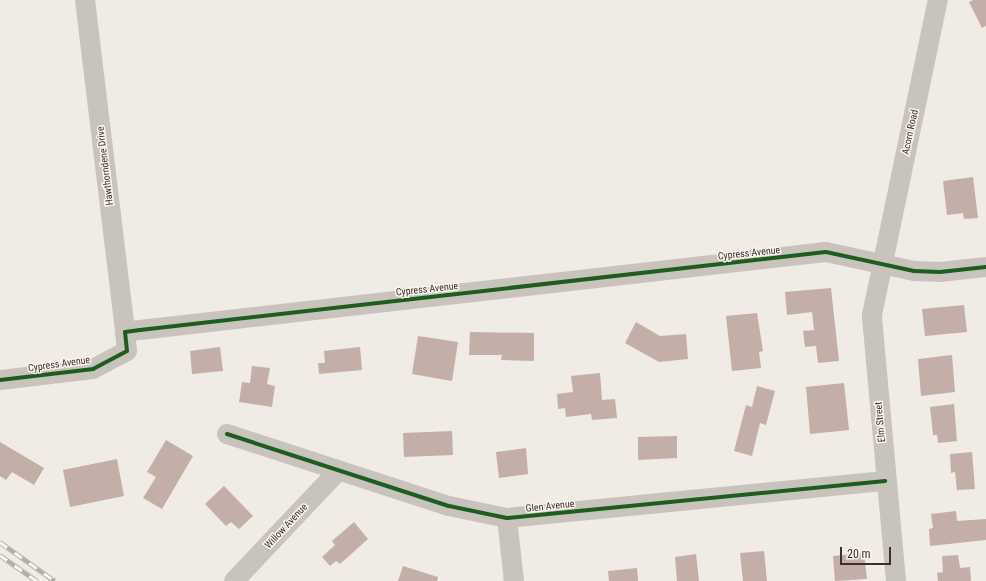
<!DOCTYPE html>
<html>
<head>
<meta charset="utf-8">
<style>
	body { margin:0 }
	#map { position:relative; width:986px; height:581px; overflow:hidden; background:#f0ebe5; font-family:"Roboto Condensed",sans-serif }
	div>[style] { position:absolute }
	.building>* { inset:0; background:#c3afa7 }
	.minor>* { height:20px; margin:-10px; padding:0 10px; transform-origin:10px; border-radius:10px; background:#c9c3be }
	.rail>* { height:4.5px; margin-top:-2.25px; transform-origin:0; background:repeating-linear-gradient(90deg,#fbf5ee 0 9px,#b1aca8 0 18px); box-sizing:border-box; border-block:1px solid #b1aca8 }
	.cycleway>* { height:4px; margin:-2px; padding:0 2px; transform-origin:2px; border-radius:2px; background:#1b5e20 }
	span { translate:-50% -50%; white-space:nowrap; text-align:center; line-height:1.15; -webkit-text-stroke:3px #fbf5ee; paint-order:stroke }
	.street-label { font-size:10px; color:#3b302b }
	.scale { position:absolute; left:840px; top:547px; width:51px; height:18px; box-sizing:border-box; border:2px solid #3b302b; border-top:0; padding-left:5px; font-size:12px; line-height:14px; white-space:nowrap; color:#3b302b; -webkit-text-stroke:3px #fbf5ee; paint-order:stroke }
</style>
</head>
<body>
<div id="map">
	<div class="building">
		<div style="clip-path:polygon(973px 0,986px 0,986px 26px,982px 28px,969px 2px)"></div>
		<div style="clip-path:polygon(973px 177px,978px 218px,964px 219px,963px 213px,947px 215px,943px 181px)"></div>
		<div style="clip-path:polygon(831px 288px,839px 361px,818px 363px,816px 346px,805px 347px,803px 331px,814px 330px,812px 312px,787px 315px,785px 292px)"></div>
		<div style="clip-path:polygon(964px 305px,967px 332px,925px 336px,922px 309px)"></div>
		<div style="clip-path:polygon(757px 313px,763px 351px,759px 352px,761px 368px,732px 371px,726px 316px)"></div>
		<div style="clip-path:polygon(636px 322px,660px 336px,686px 334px,688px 359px,659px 362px,625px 343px)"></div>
		<div style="clip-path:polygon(470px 332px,534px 333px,534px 361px,501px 360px,502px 355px,469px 355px)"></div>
		<div style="clip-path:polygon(418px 336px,458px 342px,452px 381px,412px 374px)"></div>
		<div style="clip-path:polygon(220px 347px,223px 371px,192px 374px,190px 351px)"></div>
		<div style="clip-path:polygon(360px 347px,362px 370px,319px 374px,318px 363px,325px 363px,324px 351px)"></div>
		<div style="clip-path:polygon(952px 355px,955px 392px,921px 396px,918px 359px)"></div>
		<div style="clip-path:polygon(252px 366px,270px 368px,267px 384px,275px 386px,272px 407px,239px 402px,242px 382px,250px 383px)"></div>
		<div style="clip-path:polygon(600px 373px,602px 400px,615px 399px,617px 418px,592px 420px,591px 414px,566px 417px,565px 408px,558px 409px,557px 394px,573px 392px,571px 376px)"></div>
		<div style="clip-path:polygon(844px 383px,849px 430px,810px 434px,806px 387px)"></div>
		<div style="clip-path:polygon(757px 386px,775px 391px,766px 425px,760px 423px,752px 456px,734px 451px,746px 405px,752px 407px)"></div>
		<div style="clip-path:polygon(954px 404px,957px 441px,938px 443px,937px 435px,933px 435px,930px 407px)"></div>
		<div style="clip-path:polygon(452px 431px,453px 455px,404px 457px,403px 433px)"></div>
		<div style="clip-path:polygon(677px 436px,677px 458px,638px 460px,638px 437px)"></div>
		<div style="clip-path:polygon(166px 440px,193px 456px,162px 509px,143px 498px,156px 477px,147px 472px)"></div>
		<div style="clip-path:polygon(0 442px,44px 468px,34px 485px,12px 472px,6px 480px,0 476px)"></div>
		<div style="clip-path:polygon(526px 448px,528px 474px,499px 478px,496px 452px)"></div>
		<div style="clip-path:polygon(972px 452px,975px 489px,957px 490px,955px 472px,951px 473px,950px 454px)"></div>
		<div style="clip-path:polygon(117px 459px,124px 496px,70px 507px,63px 470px)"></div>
		<div style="clip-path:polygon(224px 486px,253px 516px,239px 529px,231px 522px,226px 526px,205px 504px)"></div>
		<div style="clip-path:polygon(956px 511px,957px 521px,986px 519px,986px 540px,930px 546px,929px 529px,933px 528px,931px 514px)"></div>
		<div style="clip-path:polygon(354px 522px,368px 539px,340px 564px,336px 561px,330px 566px,322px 557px,335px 545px,332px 541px)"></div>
		<div style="clip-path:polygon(764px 551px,767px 581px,743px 581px,740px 553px)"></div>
		<div style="clip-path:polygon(864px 553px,867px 579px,835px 581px,833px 556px)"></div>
		<div style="clip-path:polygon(696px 554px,699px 581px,677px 581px,675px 557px)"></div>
		<div style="clip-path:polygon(958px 555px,960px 568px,970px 567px,971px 581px,938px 581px,937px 573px,943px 572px,942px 556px)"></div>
		<div style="clip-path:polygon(403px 566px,438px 577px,437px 581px,398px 581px)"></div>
		<div style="clip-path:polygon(637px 568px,638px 581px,609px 581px,608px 571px)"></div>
	</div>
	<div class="minor">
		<div style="left:85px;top:0;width:334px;rotate:83.1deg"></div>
		<div style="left:0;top:380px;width:94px;rotate:-6.7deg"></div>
		<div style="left:93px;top:369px;width:38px;rotate:-28deg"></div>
		<div style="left:127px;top:351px;width:19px;rotate:-96deg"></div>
		<div style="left:125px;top:332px;width:15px;rotate:-8deg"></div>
		<div style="left:140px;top:330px;width:690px;rotate:-6.49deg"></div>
		<div style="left:826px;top:252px;width:90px;rotate:12.2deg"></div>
		<div style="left:914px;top:271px;width:26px;rotate:2deg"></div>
		<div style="left:940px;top:272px;width:46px;rotate:-6.2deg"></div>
		<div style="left:227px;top:434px;width:233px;rotate:18deg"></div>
		<div style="left:449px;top:506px;width:59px;rotate:11.7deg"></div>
		<div style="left:507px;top:518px;width:380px;rotate:-5.6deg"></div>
		<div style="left:507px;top:518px;width:63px;rotate:83.7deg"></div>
		<div style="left:234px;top:581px;width:151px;rotate:-46.6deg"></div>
		<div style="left:896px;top:581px;width:267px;rotate:-95.2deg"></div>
		<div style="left:872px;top:315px;width:322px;rotate:-78.2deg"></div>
	</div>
	<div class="rail">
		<div style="left:0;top:542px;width:67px;rotate:35.3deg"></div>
		<div style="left:0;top:555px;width:45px;rotate:35.1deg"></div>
	</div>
	<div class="cycleway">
		<div style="left:0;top:380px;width:94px;rotate:-6.7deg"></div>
		<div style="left:93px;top:369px;width:38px;rotate:-28deg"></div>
		<div style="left:127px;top:351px;width:19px;rotate:-96deg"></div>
		<div style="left:125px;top:332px;width:15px;rotate:-8deg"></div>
		<div style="left:140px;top:330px;width:690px;rotate:-6.49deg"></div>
		<div style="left:826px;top:252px;width:90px;rotate:12.2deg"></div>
		<div style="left:914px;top:271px;width:26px;rotate:2deg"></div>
		<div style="left:940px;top:272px;width:46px;rotate:-6.2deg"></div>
		<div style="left:227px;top:434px;width:233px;rotate:18deg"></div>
		<div style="left:449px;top:506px;width:59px;rotate:11.7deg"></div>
		<div style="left:507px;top:518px;width:380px;rotate:-5.6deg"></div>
	</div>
	<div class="street-label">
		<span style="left:910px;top:132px;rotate:-78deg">Acorn Road</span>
		<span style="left:105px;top:166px;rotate:-97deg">Hawthorndene Drive</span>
		<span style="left:749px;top:253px;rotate:-6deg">Cypress Avenue</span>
		<span style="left:427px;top:289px;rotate:-6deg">Cypress Avenue</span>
		<span style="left:59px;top:364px;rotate:-8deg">Cypress Avenue</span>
		<span style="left:880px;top:422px;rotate:-95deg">Elm Street</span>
		<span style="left:550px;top:506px;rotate:-6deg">Glen Avenue</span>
		<span style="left:286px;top:526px;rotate:-47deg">Willow Avenue</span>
	</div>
	<div class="scale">20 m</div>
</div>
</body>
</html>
